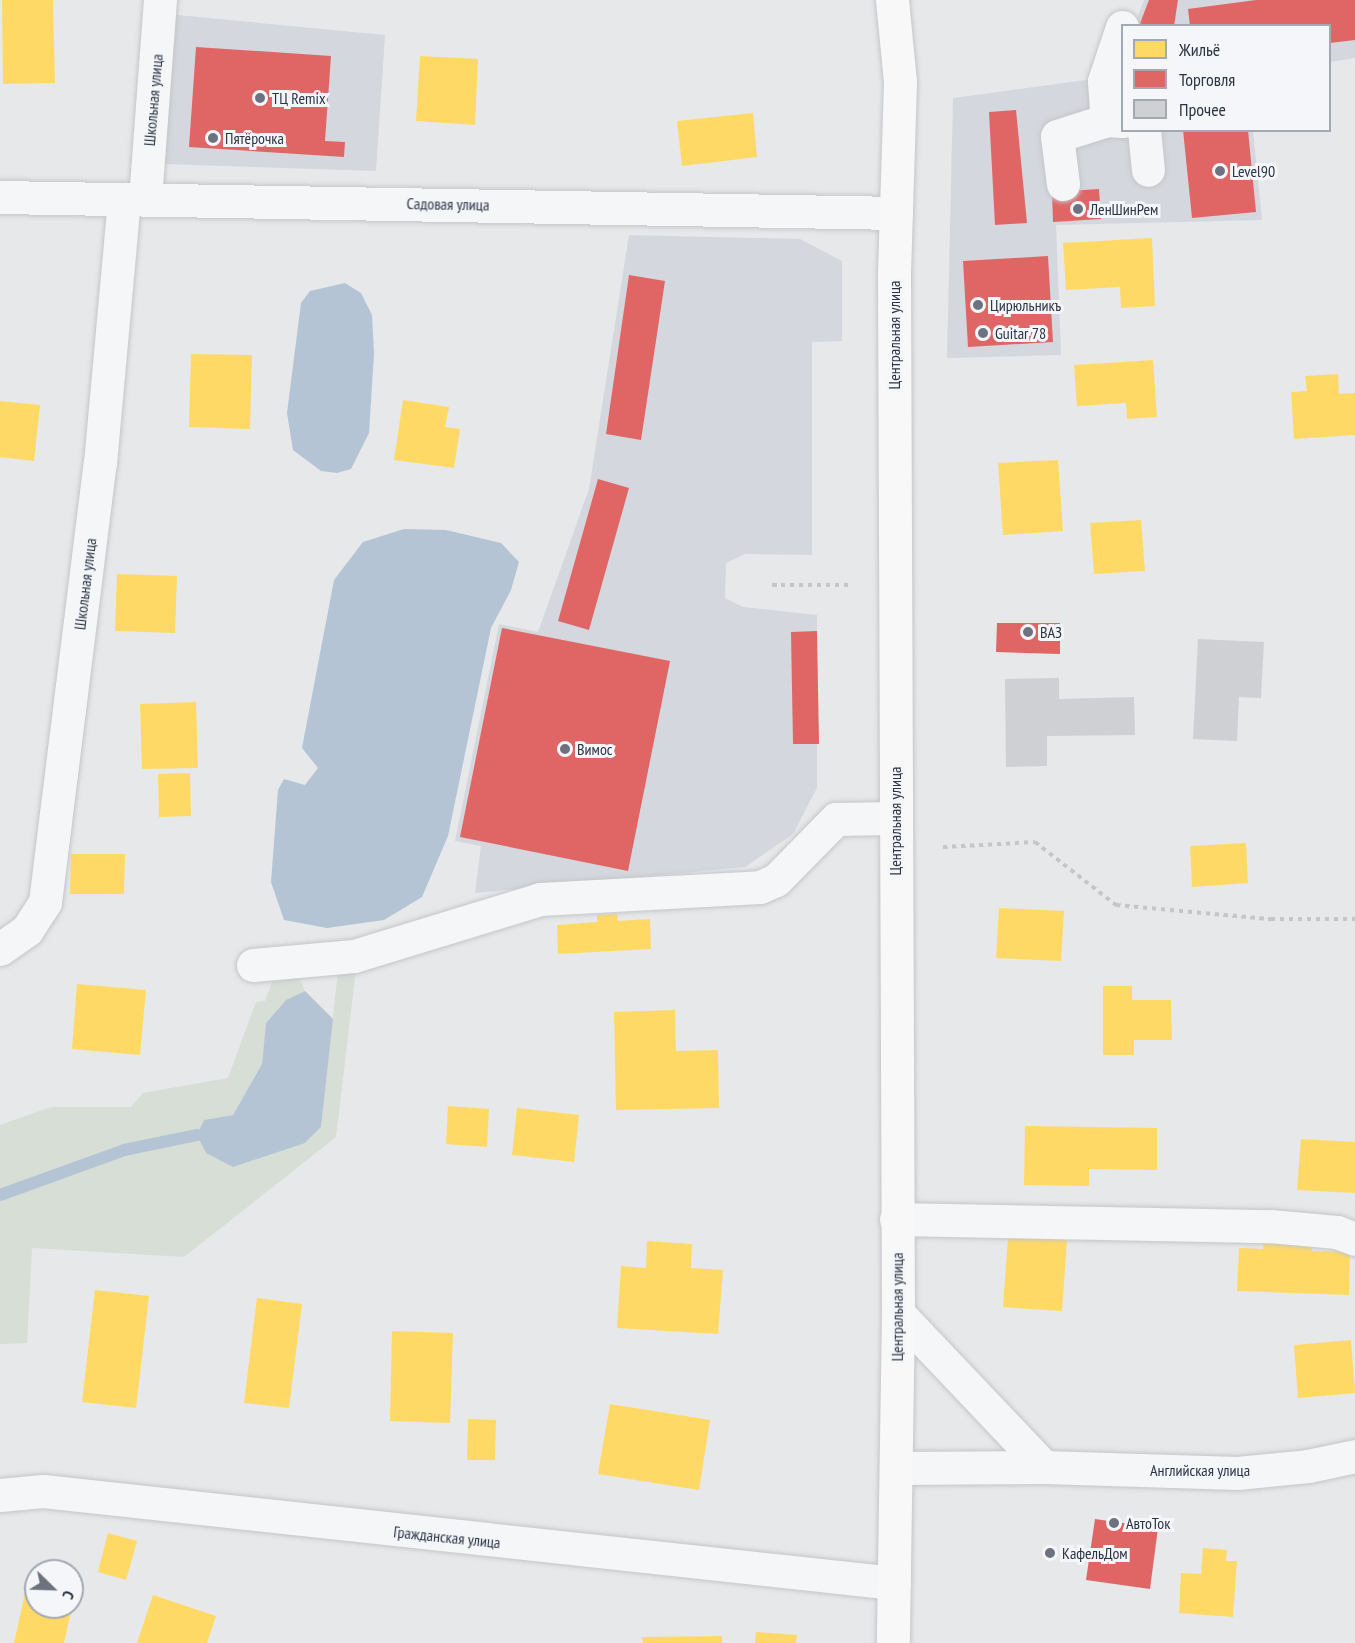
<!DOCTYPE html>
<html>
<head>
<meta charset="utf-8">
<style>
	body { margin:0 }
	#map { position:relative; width:1355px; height:1643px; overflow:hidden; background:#e6e8ea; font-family:"PT Sans Narrow",sans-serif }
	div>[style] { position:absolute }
	.built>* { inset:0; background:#d4d7dd }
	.green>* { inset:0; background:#d6ded6 }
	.water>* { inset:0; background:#b4c4d5 }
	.homes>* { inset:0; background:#ffd966 }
	.shops>* { inset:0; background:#e06666 }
	.stream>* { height:12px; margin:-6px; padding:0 6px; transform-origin:6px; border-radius:6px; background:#b4c4d5 }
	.building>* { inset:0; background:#ced0d3 }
	.path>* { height:4px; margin-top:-2px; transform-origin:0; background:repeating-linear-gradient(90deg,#c5c6ca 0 4.5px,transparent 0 9px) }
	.roads { filter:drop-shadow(0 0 2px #c4c6c8) drop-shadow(0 0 2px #c4c6c8) }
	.minor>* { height:33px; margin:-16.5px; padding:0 16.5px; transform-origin:16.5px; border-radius:16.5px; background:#f5f6f7 }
	.major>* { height:33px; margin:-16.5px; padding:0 16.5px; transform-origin:16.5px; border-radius:16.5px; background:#f8f8f8 }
	.dots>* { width:16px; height:16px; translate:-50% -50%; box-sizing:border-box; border:3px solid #f4f6f9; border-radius:50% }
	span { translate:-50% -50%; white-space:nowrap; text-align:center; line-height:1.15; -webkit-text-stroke:6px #f4f6f9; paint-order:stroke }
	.poi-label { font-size:16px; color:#2b3445 }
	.left { translate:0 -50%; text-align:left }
	.street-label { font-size:16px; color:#2b3445 }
	.legend { position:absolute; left:1121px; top:24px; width:210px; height:108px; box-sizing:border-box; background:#f4f6f9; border:2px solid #a4a8b1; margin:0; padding:8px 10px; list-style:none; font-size:18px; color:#2b3445 }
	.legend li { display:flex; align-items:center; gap:12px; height:30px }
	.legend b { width:30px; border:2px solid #a4a8b1 }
	.north { position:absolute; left:24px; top:1559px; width:60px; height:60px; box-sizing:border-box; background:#f4f6f9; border:2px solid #a4a8b1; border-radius:50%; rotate:113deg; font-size:16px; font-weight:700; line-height:24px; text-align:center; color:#2b3445 }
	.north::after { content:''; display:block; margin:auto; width:21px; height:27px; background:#6c737f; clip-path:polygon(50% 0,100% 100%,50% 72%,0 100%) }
</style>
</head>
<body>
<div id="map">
	<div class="built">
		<div style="clip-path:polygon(1144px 0,1355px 0,1355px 58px,1330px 62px,1330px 26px,1134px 26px)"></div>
		<div style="clip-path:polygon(167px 14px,385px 35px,376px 171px,160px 164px)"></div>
		<div style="clip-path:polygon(1122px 56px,1122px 130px,1253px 131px,1262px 220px,1056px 225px,1061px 355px,947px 358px,953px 98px,1115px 76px)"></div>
		<div style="clip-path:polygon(629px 235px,800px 239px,842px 261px,842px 341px,812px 342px,812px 555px,745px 554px,726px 563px,725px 598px,743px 607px,817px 615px,817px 788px,793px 834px,745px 867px,475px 893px,481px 846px,455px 841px,499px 624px,538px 632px,589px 489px)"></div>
	</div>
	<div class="green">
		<div style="clip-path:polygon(356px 969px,336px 1137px,184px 1257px,32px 1248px,27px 1343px,0 1344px,0 1125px,51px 1107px,131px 1107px,143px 1093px,228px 1078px,256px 1002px,265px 1001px,272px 982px,299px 978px,305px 991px,286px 1000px,266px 1023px,262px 1064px,233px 1115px,204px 1120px,305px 1143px,321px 1127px,338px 971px)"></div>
	</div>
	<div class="water">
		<div style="clip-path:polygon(345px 283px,361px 293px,372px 315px,374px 353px,369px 433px,351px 469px,337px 473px,321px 471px,293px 450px,287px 413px,301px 303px,310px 291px)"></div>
		<div style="clip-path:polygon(404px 529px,446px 530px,501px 543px,519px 562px,511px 590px,491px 628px,448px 836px,422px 897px,384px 920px,327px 928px,284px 920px,271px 882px,278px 790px,284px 779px,305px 785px,318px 768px,302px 748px,334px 580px,363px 542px)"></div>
		<div style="clip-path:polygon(305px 991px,333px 1019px,321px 1127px,305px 1143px,233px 1167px,206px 1153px,197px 1135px,204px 1120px,233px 1115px,262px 1064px,266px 1023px,286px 1000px)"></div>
	</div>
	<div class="homes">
		<div style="clip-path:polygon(2px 0,53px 0,55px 83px,3px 84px)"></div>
		<div style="clip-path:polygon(420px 56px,478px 59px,475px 125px,416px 121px)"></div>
		<div style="clip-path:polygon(753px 113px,757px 157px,682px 166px,677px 121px)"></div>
		<div style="clip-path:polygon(1152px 238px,1155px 306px,1121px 308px,1120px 287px,1066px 290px,1063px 243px)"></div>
		<div style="clip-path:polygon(191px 354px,252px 355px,250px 429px,189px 427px)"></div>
		<div style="clip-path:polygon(1153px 360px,1157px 417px,1127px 419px,1126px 403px,1077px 406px,1074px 365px)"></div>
		<div style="clip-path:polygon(1338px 374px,1339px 394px,1355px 393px,1355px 435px,1294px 439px,1291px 392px,1307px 391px,1305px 376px)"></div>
		<div style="clip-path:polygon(403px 400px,449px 407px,445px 427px,460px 429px,454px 468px,394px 460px)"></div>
		<div style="clip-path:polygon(0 401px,40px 405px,34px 461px,0 457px)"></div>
		<div style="clip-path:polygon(1058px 460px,1063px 531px,1003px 535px,998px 463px)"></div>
		<div style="clip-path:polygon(1141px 520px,1145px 571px,1094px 574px,1090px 523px)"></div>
		<div style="clip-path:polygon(117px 574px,177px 576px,175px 633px,115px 631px)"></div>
		<div style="clip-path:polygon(196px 702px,198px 768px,142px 769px,140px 704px)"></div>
		<div style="clip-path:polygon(190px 773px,191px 816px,159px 817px,158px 774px)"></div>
		<div style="clip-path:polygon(1246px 843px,1248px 883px,1192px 887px,1190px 846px)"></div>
		<div style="clip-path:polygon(71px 854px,125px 854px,124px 894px,70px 894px)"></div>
		<div style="clip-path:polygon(999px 908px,1064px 911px,1061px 961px,996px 958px)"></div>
		<div style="clip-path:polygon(617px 914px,618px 921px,650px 919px,651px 949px,558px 954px,557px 925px,597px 922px,597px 915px)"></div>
		<div style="clip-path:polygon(77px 984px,146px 990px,140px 1055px,72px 1049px)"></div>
		<div style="clip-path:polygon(1103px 986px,1132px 986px,1132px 1000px,1171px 1000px,1172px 1040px,1134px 1040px,1134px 1055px,1103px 1055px)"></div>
		<div style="clip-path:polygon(675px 1010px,676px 1051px,718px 1050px,719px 1108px,616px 1110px,614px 1012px)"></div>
		<div style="clip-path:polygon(448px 1106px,489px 1109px,487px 1147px,446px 1144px)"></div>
		<div style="clip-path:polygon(517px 1108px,579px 1115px,574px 1162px,512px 1155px)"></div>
		<div style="clip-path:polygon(1025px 1126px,1157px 1128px,1157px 1170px,1089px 1169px,1089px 1186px,1024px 1185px)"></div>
		<div style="clip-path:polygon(1301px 1139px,1355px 1142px,1355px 1193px,1297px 1190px)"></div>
		<div style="clip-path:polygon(1008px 1237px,1067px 1240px,1062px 1311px,1003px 1307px)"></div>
		<div style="clip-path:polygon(1263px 1238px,1313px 1240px,1312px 1251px,1350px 1252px,1349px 1295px,1237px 1291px,1239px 1248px,1263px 1249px)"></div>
		<div style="clip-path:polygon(647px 1241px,692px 1244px,691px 1268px,723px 1270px,718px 1334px,617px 1328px,621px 1266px,646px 1268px)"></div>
		<div style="clip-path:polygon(95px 1290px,149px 1296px,136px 1408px,82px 1402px)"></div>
		<div style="clip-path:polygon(257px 1298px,302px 1304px,289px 1408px,244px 1403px)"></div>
		<div style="clip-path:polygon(392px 1331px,453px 1333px,450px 1423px,390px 1421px)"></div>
		<div style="clip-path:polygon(1351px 1340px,1355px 1393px,1298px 1398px,1294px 1345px)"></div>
		<div style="clip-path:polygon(610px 1404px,710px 1420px,699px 1490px,598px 1474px)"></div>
		<div style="clip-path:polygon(468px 1419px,496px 1420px,495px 1460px,467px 1460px)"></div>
		<div style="clip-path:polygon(108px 1533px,137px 1541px,126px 1580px,98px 1572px)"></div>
		<div style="clip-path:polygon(1203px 1548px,1227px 1550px,1226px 1561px,1237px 1561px,1233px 1617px,1179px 1613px,1181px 1573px,1201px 1574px)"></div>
		<div style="clip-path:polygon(28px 1580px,36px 1582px,36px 1607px,72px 1607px,64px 1643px,14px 1643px)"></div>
		<div style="clip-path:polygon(153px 1595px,216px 1616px,207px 1643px,137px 1643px)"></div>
		<div style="clip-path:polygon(756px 1632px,797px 1635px,796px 1643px,755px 1643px)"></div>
		<div style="clip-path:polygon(722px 1636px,722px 1643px,643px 1643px,642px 1637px)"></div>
	</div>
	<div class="shops">
		<div style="clip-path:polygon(1149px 0,1178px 0,1174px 26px,1139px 26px)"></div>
		<div style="clip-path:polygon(1256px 0,1355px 0,1355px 40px,1330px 43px,1330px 26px,1190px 26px,1188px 9px)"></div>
		<div style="clip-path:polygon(196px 47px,331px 56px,325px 141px,345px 142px,344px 157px,189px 147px)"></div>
		<div style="clip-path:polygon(1016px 110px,1027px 223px,995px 225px,989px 112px)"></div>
		<div style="clip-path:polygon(1183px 130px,1248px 130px,1256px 212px,1192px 218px)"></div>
		<div style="clip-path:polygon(1099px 189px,1101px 219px,1053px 222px,1052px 192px)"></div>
		<div style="clip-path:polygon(1048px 256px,1053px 342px,968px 347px,963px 261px)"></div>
		<div style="clip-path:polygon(629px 275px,665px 281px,641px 440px,606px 434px)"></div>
		<div style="clip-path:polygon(598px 479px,629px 488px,589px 630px,558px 621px)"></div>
		<div style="clip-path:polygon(997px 623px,1060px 623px,1060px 654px,996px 652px)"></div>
		<div style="clip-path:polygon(502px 628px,670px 661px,628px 871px,460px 837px)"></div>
		<div style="clip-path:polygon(817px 631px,819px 744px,793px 744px,791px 632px)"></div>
		<div style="clip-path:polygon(1095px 1519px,1158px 1528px,1150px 1589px,1086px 1580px)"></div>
	</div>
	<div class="stream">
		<div style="left:0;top:1195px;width:132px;rotate:-19.9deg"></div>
		<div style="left:124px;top:1150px;width:75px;rotate:-11.6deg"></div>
	</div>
	<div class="building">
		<div style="clip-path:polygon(1198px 639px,1264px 642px,1261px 698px,1239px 697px,1237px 741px,1193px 739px)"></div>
		<div style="clip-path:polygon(1059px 678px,1059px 699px,1134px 697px,1135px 735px,1047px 736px,1047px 766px,1006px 767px,1005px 679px)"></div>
	</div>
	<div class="path">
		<div style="left:772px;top:585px;width:77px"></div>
		<div style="left:943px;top:847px;width:92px;rotate:-3.1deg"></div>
		<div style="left:1035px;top:842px;width:103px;rotate:37.9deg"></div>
		<div style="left:1116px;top:905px;width:156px;rotate:5.2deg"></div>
		<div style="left:1271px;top:919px;width:84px"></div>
	</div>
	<div class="roads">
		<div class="minor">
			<div style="left:1122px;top:27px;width:57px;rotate:108.4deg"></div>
			<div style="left:1104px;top:81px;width:39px;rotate:86deg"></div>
			<div style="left:1107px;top:120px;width:15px;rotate:4deg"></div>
			<div style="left:1144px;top:130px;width:40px;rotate:84.3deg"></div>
			<div style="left:1063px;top:184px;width:48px;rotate:-97.1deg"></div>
			<div style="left:1057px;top:136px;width:52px;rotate:-17.7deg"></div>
			<div style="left:0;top:197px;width:896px;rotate:1.02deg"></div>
			<div style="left:145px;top:199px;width:200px;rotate:-85.7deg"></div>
			<div style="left:0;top:949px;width:33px;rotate:-35deg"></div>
			<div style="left:27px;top:930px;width:33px;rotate:-57deg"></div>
			<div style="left:45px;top:902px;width:442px;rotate:-82.9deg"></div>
			<div style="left:100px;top:463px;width:264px;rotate:-84.8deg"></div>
			<div style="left:253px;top:965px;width:101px;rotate:-5.1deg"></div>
			<div style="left:354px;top:956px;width:195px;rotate:-17deg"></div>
			<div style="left:540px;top:899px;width:220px;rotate:-3.1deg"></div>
			<div style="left:760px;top:887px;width:17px;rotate:-24deg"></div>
			<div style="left:776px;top:880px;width:86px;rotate:-45.5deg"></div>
			<div style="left:836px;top:819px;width:59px;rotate:-1deg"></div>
			<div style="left:896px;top:1219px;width:374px;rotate:1.1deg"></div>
			<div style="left:1270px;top:1226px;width:67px;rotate:5.1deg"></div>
			<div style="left:1337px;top:1232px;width:19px;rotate:21deg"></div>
			<div style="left:898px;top:1313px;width:212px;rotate:46.5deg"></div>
			<div style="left:896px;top:1468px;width:148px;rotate:-0.4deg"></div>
			<div style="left:1044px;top:1467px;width:193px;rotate:1.8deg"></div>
			<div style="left:1237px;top:1473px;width:71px;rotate:-5.6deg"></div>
			<div style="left:1308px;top:1466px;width:48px;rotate:-12deg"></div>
			<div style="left:0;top:1495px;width:43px;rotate:-5.3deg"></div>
			<div style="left:43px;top:1491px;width:856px;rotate:6.17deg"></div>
		</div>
		<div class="major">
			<div style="left:892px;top:0;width:82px;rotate:84.4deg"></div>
			<div style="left:900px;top:82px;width:191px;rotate:91.8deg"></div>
			<div style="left:894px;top:273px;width:1040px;rotate:89.78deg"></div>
			<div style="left:898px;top:1313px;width:330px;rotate:90.9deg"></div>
		</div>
	</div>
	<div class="dots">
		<div style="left:260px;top:98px;background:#6c737f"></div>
		<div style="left:213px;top:138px;background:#6c737f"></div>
		<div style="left:1220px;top:171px;background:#6c737f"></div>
		<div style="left:1078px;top:209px;background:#6c737f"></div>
		<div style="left:978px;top:305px;background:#6c737f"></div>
		<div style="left:983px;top:333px;background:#6c737f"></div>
		<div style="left:1028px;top:632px;background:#6c737f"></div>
		<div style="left:565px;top:749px;background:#6c737f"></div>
		<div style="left:1114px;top:1523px;background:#6c737f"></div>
		<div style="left:1050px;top:1553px;background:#6c737f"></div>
	</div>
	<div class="poi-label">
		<span class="left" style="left:272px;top:98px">ТЦ Remix</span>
		<span class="left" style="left:225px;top:138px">Пятёрочка</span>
		<span class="left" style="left:1232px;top:171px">Level90</span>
		<span class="left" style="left:1090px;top:209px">ЛенШинРем</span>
		<span class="left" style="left:990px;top:305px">Цирюльникъ</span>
		<span class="left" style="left:995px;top:333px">Guitar 78</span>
		<span class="left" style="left:1040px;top:632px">ВАЗ</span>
		<span class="left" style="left:577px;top:749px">Вимос</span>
		<span class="left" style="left:1126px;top:1523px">АвтоТок</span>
		<span class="left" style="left:1062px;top:1553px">КафельДом</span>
	</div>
	<div class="street-label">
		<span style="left:153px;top:100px;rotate:-85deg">Школьная улица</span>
		<span style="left:448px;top:204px;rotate:1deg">Садовая улица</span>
		<span style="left:894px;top:335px;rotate:-90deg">Центральная улица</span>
		<span style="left:85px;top:584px;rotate:-83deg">Школьная улица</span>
		<span style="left:895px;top:821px;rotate:-90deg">Центральная улица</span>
		<span style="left:897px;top:1307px;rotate:-90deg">Центральная улица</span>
		<span style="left:1200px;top:1470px">Английская улица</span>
		<span style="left:447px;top:1537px;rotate:6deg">Гражданская улица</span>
	</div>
	<ul class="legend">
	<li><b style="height:16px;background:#ffd966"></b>Жильё</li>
	<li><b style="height:16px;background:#e06666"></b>Торговля</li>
	<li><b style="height:16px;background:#ced0d3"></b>Прочее</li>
	</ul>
	<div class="north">С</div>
</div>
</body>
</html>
